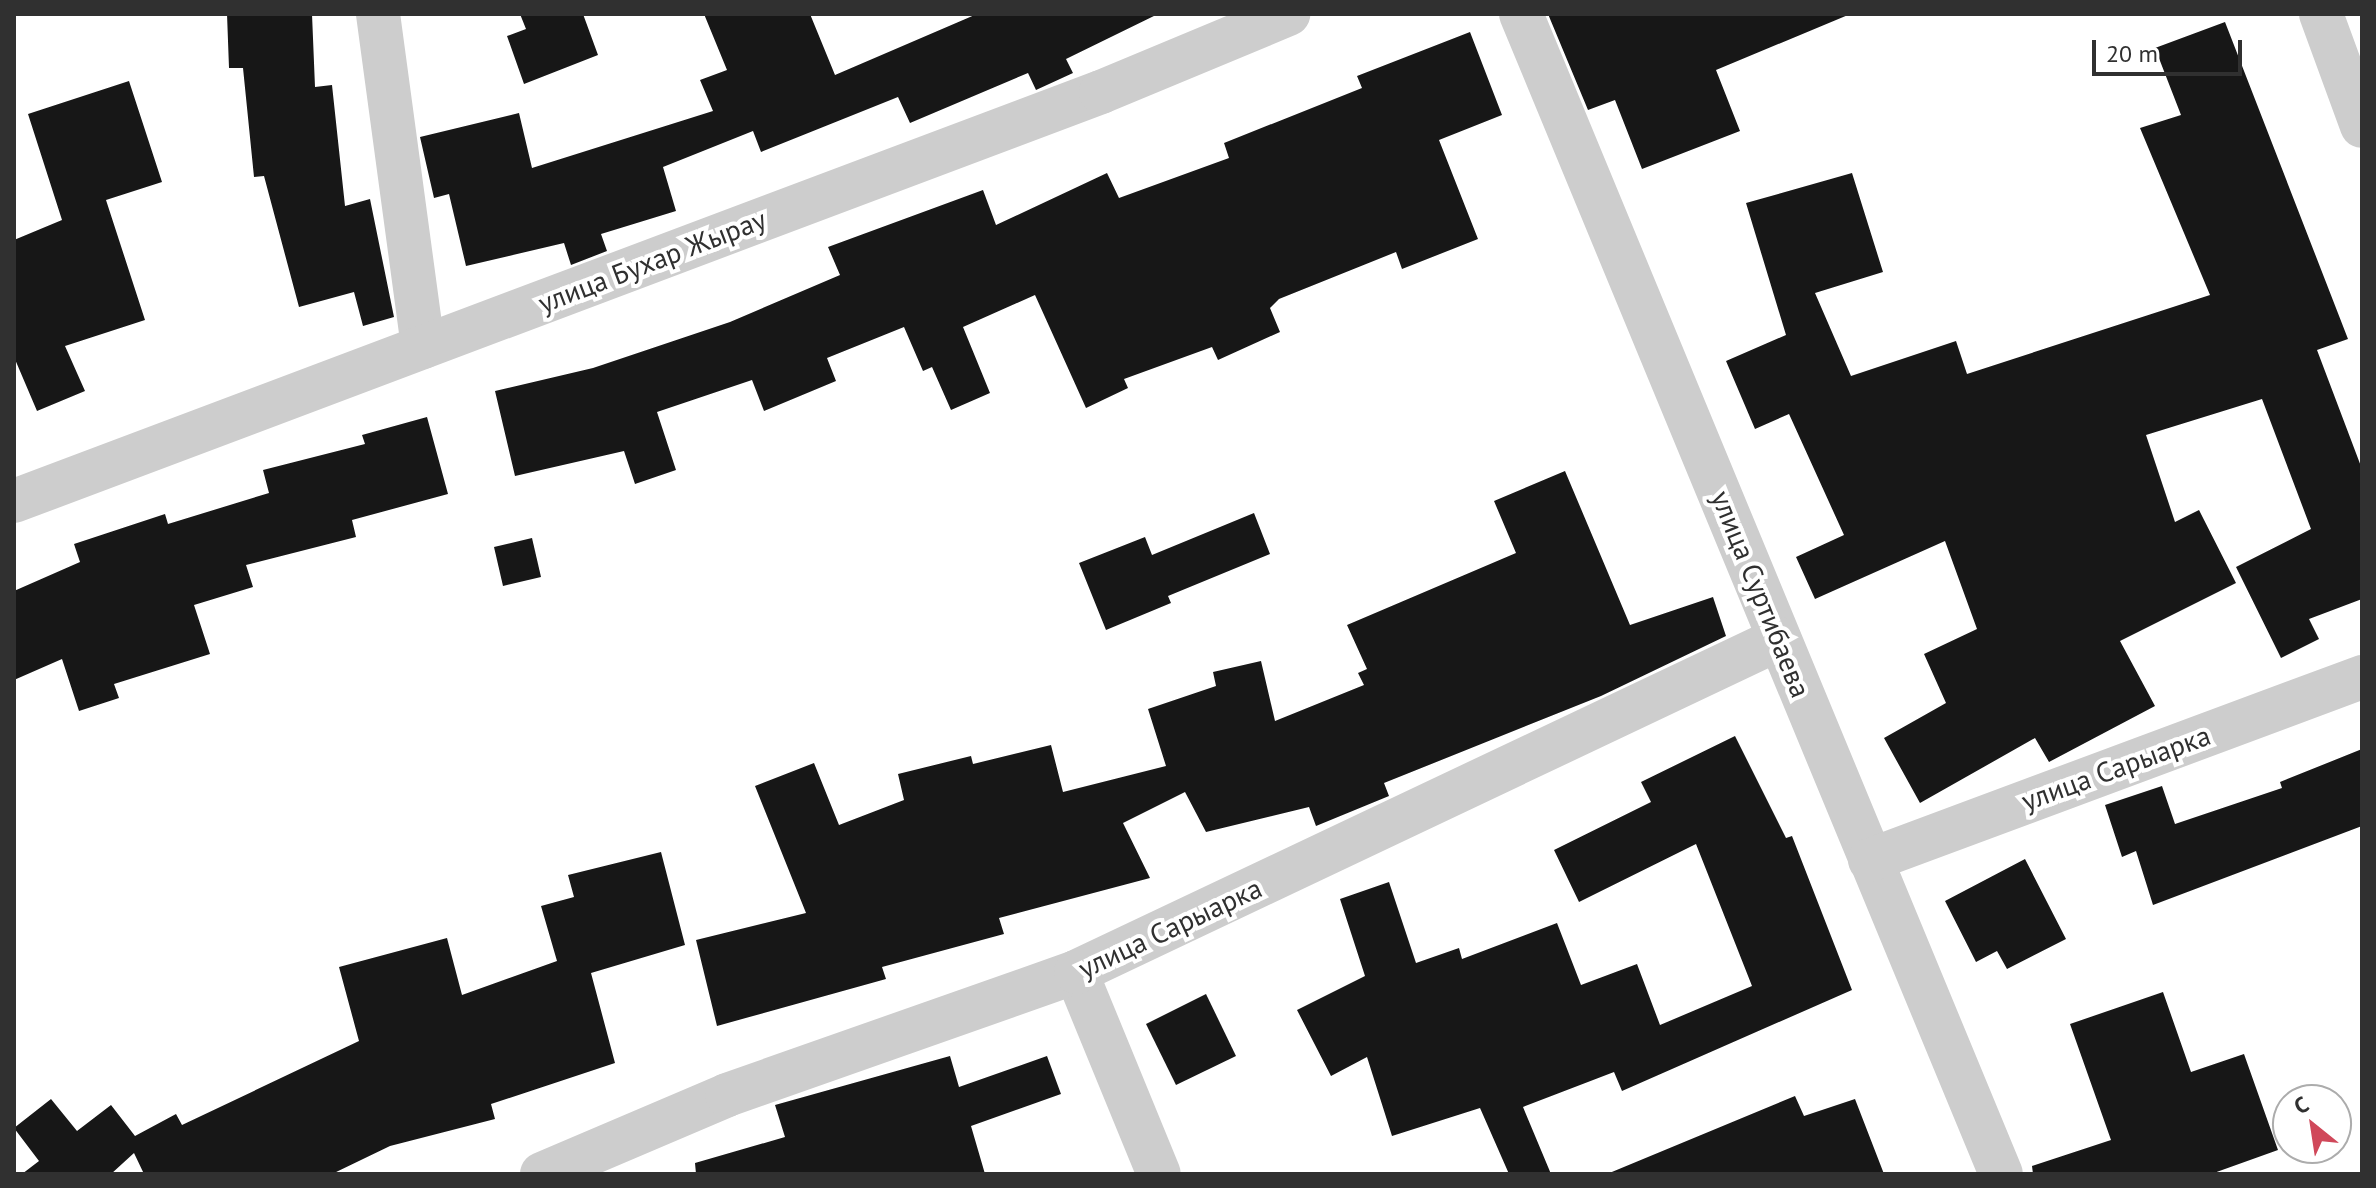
<!DOCTYPE html>
<html>
<head>
<meta charset="utf-8">
<style>
	body { margin:0 }
	#map { position:relative; width:2376px; height:1188px; overflow:hidden; background:#fff; font-family:"PT Sans",sans-serif }
	div>[style] { position:absolute }
	.building>* { inset:0; background:#171717 }
	.minor>* { height:44px; margin:-22px; padding:0 22px; transform-origin:22px; border-radius:22px; background:#cdcdcd }
	span { translate:-50% -50%; white-space:nowrap; text-align:center; line-height:1.15; -webkit-text-stroke:8px #fff; paint-order:stroke }
	.street-label { font-size:28px; color:#303030 }
	.frame { position:absolute; inset:0; border:16px solid #303030; pointer-events:none }
	.north { position:absolute; left:2272px; top:1084px; width:80px; height:80px; box-sizing:border-box; background:#fff; border:2px solid #acacac; border-radius:50%; rotate:330deg; font-size:22px; font-weight:700; line-height:32px; text-align:center; color:#303030 }
	.north::after { content:''; display:block; margin:auto; width:28px; height:36px; background:#d0485a; clip-path:polygon(50% 0,100% 100%,50% 72%,0 100%) }
	.scale { position:absolute; left:2092px; top:40px; width:150px; height:36px; box-sizing:border-box; border:4px solid #303030; border-top:0; padding-left:10px; font-size:24px; line-height:28px; white-space:nowrap; color:#303030; -webkit-text-stroke:6px #fff; paint-order:stroke }
</style>
</head>
<body>
<div id="map">
	<div class="building">
		<div style="clip-path:polygon(227px 14px,312px 14px,315px 87px,332px 85px,345px 206px,370px 199px,394px 317px,363px 326px,354px 292px,299px 307px,264px 176px,254px 177px,243px 68px,229px 68px)"></div>
		<div style="clip-path:polygon(520px 14px,583px 14px,598px 55px,524px 84px,507px 36px,526px 29px)"></div>
		<div style="clip-path:polygon(704px 14px,810px 14px,835px 75px,977px 14px,1158px 14px,1066px 59px,1073px 73px,1036px 90px,1028px 73px,910px 123px,898px 97px,761px 152px,753px 131px,663px 167px,676px 211px,601px 234px,607px 251px,571px 265px,564px 243px,466px 266px,449px 194px,434px 198px,420px 137px,519px 113px,532px 168px,713px 111px,700px 80px,727px 70px)"></div>
		<div style="clip-path:polygon(1548px 14px,1848px 14px,1848px 15px,1716px 70px,1740px 131px,1642px 169px,1615px 100px,1588px 110px)"></div>
		<div style="clip-path:polygon(2225px 22px,2348px 339px,2317px 350px,2362px 469px,2362px 599px,2309px 619px,2319px 639px,2281px 658px,2236px 567px,2311px 529px,2262px 399px,2146px 435px,2175px 522px,2199px 510px,2236px 583px,2120px 641px,2155px 706px,2049px 762px,2035px 738px,1920px 803px,1884px 738px,1946px 703px,1924px 654px,1977px 629px,1945px 541px,1815px 599px,1796px 557px,1844px 535px,1789px 414px,1755px 429px,1726px 361px,1786px 335px,1746px 203px,1852px 173px,1883px 272px,1815px 293px,1851px 376px,1956px 341px,1967px 374px,2210px 295px,2140px 128px,2181px 115px,2155px 48px)"></div>
		<div style="clip-path:polygon(1470px 32px,1502px 115px,1439px 140px,1478px 239px,1402px 269px,1396px 252px,1279px 299px,1270px 308px,1280px 332px,1218px 360px,1212px 347px,1124px 379px,1128px 388px,1086px 408px,1035px 295px,963px 327px,990px 393px,951px 410px,932px 367px,923px 371px,904px 327px,827px 358px,836px 381px,764px 411px,752px 380px,657px 412px,676px 470px,635px 484px,624px 451px,515px 476px,495px 391px,593px 368px,730px 322px,840px 275px,828px 247px,983px 190px,996px 225px,1107px 173px,1119px 198px,1229px 158px,1224px 143px,1362px 88px,1357px 76px)"></div>
		<div style="clip-path:polygon(129px 81px,162px 182px,106px 200px,145px 320px,65px 346px,85px 391px,37px 411px,14px 357px,14px 240px,62px 220px,28px 114px)"></div>
		<div style="clip-path:polygon(427px 417px,448px 494px,352px 520px,356px 537px,246px 565px,253px 587px,194px 605px,210px 654px,114px 684px,119px 698px,79px 711px,62px 659px,14px 680px,14px 591px,80px 562px,74px 544px,165px 514px,168px 524px,269px 493px,263px 470px,365px 444px,362px 435px)"></div>
		<div style="clip-path:polygon(1565px 471px,1630px 625px,1713px 597px,1726px 636px,1601px 696px,1384px 783px,1389px 796px,1316px 826px,1309px 807px,1206px 832px,1185px 792px,1123px 823px,1150px 878px,999px 918px,1004px 934px,882px 967px,886px 979px,717px 1026px,696px 940px,806px 913px,755px 786px,814px 763px,839px 825px,904px 800px,898px 774px,971px 756px,973px 764px,1051px 745px,1063px 792px,1166px 766px,1148px 709px,1216px 686px,1213px 672px,1261px 661px,1275px 721px,1364px 685px,1358px 673px,1367px 669px,1347px 625px,1516px 553px,1494px 501px)"></div>
		<div style="clip-path:polygon(1254px 513px,1270px 554px,1168px 596px,1171px 603px,1106px 630px,1079px 563px,1145px 537px,1152px 555px)"></div>
		<div style="clip-path:polygon(532px 538px,541px 577px,503px 586px,494px 547px)"></div>
		<div style="clip-path:polygon(1735px 736px,1786px 838px,1792px 836px,1852px 990px,1622px 1091px,1614px 1072px,1523px 1107px,1551px 1174px,1509px 1174px,1480px 1108px,1392px 1136px,1367px 1057px,1331px 1076px,1297px 1010px,1365px 976px,1340px 899px,1389px 882px,1416px 963px,1459px 948px,1462px 959px,1557px 923px,1581px 985px,1637px 964px,1660px 1025px,1752px 986px,1696px 844px,1579px 902px,1554px 850px,1651px 802px,1641px 782px)"></div>
		<div style="clip-path:polygon(2362px 749px,2362px 826px,2153px 905px,2136px 851px,2122px 857px,2105px 805px,2162px 786px,2175px 824px,2282px 788px,2280px 782px)"></div>
		<div style="clip-path:polygon(661px 852px,685px 945px,591px 973px,615px 1063px,491px 1104px,495px 1119px,390px 1146px,332px 1174px,144px 1174px,134px 1153px,111px 1174px,22px 1174px,39px 1161px,14px 1128px,51px 1099px,77px 1131px,111px 1105px,135px 1136px,176px 1114px,182px 1125px,359px 1041px,339px 967px,447px 938px,462px 995px,557px 961px,541px 906px,574px 897px,568px 875px)"></div>
		<div style="clip-path:polygon(2025px 859px,2066px 939px,2007px 969px,1997px 951px,1976px 962px,1945px 901px)"></div>
		<div style="clip-path:polygon(2163px 992px,2191px 1072px,2244px 1054px,2278px 1150px,2211px 1174px,2033px 1174px,2032px 1166px,2111px 1140px,2070px 1024px)"></div>
		<div style="clip-path:polygon(1206px 994px,1236px 1056px,1176px 1085px,1146px 1024px)"></div>
		<div style="clip-path:polygon(950px 1056px,959px 1087px,1047px 1056px,1061px 1094px,971px 1126px,985px 1174px,696px 1174px,695px 1163px,785px 1137px,775px 1105px)"></div>
		<div style="clip-path:polygon(1795px 1096px,1804px 1116px,1855px 1099px,1884px 1174px,1607px 1174px)"></div>
	</div>
	<div class="minor">
		<div style="left:378px;top:14px;width:336px;rotate:82.3deg"></div>
		<div style="left:1521px;top:14px;width:1255px;rotate:67.52deg"></div>
		<div style="left:2321px;top:14px;width:119px;rotate:69.9deg"></div>
		<div style="left:14px;top:501px;width:1161px;rotate:-20.62deg"></div>
		<div style="left:1101px;top:92px;width:203px;rotate:-22.6deg"></div>
		<div style="left:1870px;top:860px;width:525px;rotate:-20.4deg"></div>
		<div style="left:1076px;top:972px;width:218px;rotate:67.7deg"></div>
		<div style="left:542px;top:1174px;width:201px;rotate:-23.1deg"></div>
		<div style="left:727px;top:1095px;width:370px;rotate:-19.4deg"></div>
		<div style="left:1076px;top:972px;width:778px;rotate:-25.35deg"></div>
	</div>
	<div class="street-label">
		<span style="left:652px;top:261px;rotate:-21deg">улица Бухар Жырау</span>
		<span style="left:1761px;top:594px;rotate:68deg">улица Суртибаева</span>
		<span style="left:2116px;top:768px;rotate:-20deg">улица Сарыарка</span>
		<span style="left:1170px;top:928px;rotate:-25deg">улица Сарыарка</span>
	</div>
	<div class="frame"></div>
	<div class="north">С</div>
	<div class="scale">20 m</div>
</div>
</body>
</html>
